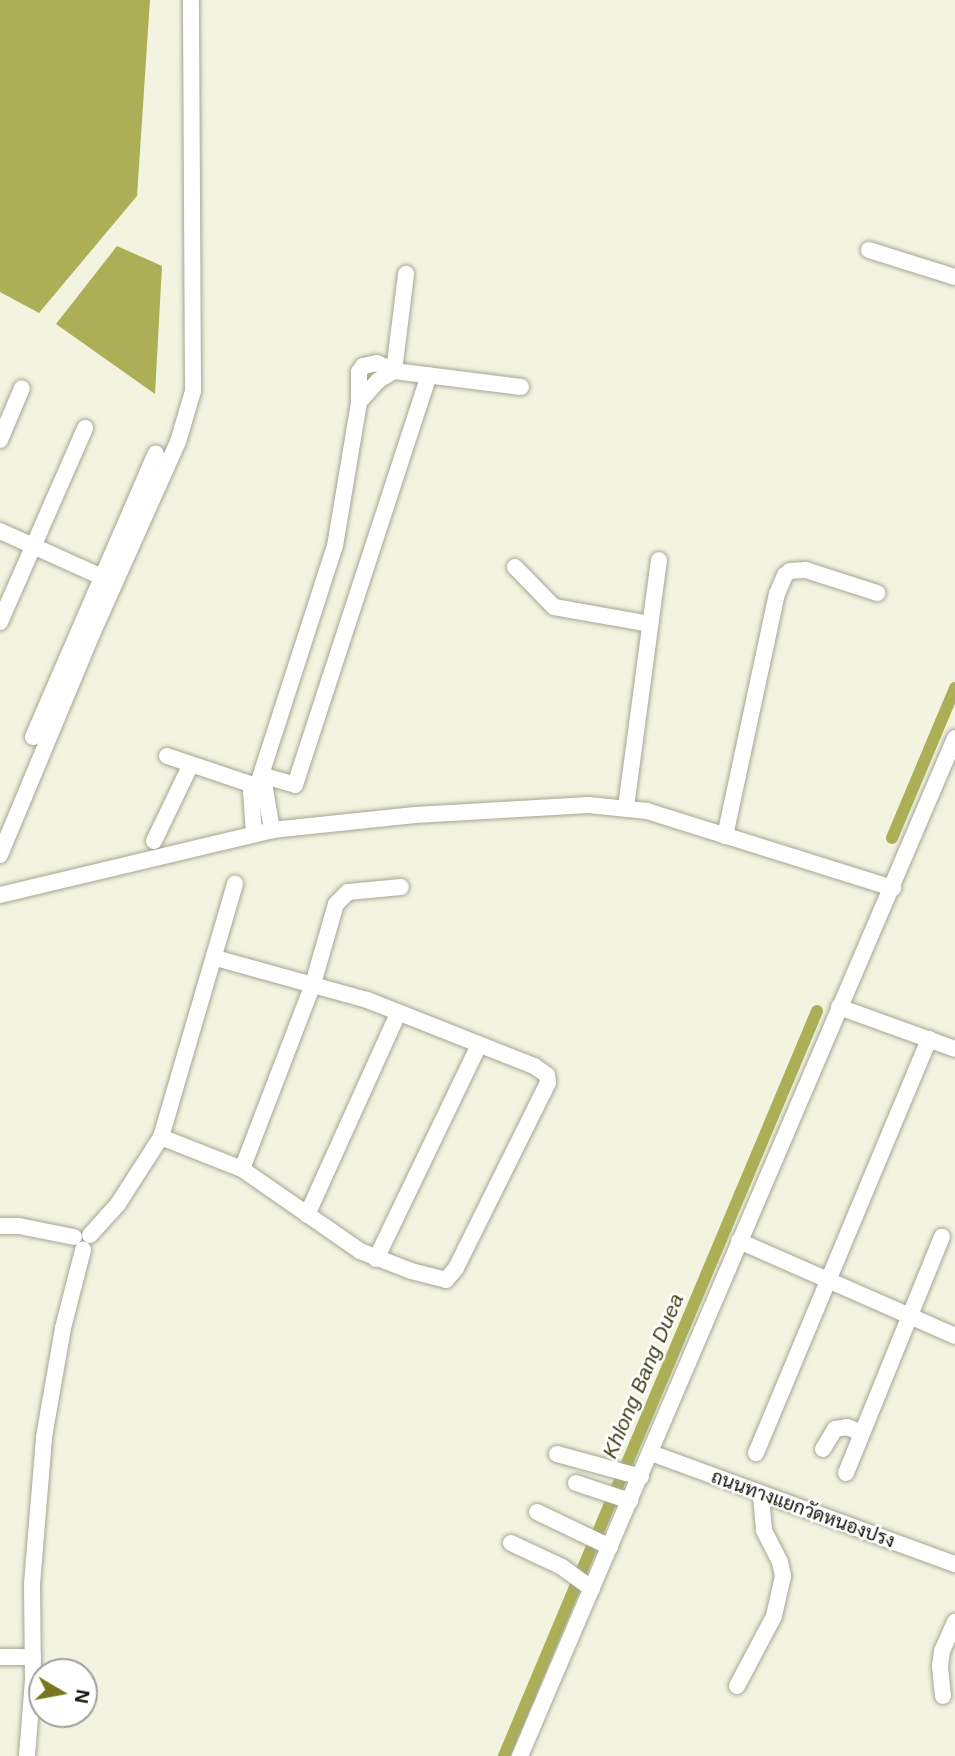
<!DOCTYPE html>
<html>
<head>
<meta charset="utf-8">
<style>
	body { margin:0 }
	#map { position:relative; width:955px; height:1756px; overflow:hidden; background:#f3f4e0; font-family:Helvetica,Sarabun,sans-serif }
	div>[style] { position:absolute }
	.water>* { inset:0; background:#adaf57 }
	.canal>* { height:12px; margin:-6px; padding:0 6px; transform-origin:6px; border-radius:6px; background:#adaf57 }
	.roads { filter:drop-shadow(0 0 2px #a4a593) drop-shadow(0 0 2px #a4a593) }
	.minor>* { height:16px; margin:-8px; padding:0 8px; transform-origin:8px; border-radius:8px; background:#fff }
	span { translate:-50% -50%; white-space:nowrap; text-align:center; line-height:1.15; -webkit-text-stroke:5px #fff; paint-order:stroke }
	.street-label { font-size:19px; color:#10110a }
	.water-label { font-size:21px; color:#3f401a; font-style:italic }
	.north { position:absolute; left:28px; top:1658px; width:70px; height:70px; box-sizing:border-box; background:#fff; border:2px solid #9fa09d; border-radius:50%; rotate:100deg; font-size:19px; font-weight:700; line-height:28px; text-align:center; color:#10110a }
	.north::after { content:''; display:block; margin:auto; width:24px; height:32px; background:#77781f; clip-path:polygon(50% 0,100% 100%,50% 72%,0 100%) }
</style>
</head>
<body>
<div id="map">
	<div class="water">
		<div style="clip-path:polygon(0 0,150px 0,137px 196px,39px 313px,0 292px)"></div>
		<div style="clip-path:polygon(117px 246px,162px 266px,155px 394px,56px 324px)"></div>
	</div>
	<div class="canal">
		<div style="left:892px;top:838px;width:163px;rotate:-67.2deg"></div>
		<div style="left:504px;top:1756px;width:808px;rotate:-67.21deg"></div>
	</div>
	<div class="roads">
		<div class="minor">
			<div style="left:869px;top:250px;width:90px;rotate:17.4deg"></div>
			<div style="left:394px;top:371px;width:98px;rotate:-82.9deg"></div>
			<div style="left:359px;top:402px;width:30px;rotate:-48deg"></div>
			<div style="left:379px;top:380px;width:17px;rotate:-31deg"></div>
			<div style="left:0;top:440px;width:56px;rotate:-67.1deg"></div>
			<div style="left:0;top:531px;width:112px;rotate:24.3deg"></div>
			<div style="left:515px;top:567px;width:56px;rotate:45.7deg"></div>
			<div style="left:554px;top:607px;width:97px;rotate:10deg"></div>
			<div style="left:0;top:622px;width:212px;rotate:-66.3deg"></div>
			<div style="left:33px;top:737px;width:309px;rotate:-66.6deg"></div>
			<div style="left:167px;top:756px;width:103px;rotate:18.6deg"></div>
			<div style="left:265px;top:789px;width:42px;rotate:80.3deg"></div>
			<div style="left:261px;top:775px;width:35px;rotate:16deg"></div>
			<div style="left:295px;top:785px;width:431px;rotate:-71.9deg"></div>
			<div style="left:626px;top:807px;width:249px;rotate:-82.4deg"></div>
			<div style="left:254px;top:833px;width:42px;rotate:-94.1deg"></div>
			<div style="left:251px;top:791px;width:10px;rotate:-45deg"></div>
			<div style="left:258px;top:784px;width:250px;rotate:-72.1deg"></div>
			<div style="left:335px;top:546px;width:146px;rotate:-80.5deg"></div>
			<div style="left:359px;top:402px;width:30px;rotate:-90deg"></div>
			<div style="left:359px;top:372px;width:7px;rotate:-56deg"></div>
			<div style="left:363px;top:366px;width:14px;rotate:-12deg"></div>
			<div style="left:377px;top:363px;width:19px;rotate:25deg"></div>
			<div style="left:394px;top:371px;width:128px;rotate:7.2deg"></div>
			<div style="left:725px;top:836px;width:248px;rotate:-77.9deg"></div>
			<div style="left:777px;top:594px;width:21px;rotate:-67deg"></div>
			<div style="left:785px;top:575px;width:6px;rotate:-39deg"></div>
			<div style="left:790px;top:571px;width:16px;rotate:-4deg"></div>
			<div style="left:806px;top:570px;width:75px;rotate:17.9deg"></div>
			<div style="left:154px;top:841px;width:85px;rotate:-64.3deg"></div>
			<div style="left:0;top:855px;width:239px;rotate:-67.4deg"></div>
			<div style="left:92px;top:634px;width:210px;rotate:-65.9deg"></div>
			<div style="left:178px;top:442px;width:53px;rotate:-73.6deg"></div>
			<div style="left:193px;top:391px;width:391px;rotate:-90.3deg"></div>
			<div style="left:0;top:895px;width:280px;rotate:-13.4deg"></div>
			<div style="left:272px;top:830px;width:144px;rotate:-6deg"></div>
			<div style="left:415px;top:815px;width:174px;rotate:-3.3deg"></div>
			<div style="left:589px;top:805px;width:58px;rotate:5.9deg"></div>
			<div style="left:647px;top:811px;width:258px;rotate:17.4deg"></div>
			<div style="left:839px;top:1007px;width:123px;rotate:19.9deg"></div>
			<div style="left:161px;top:1137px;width:87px;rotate:21.6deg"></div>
			<div style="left:242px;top:1169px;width:144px;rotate:34.8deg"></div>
			<div style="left:360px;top:1251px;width:55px;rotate:21.4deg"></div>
			<div style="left:411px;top:1271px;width:36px;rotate:14deg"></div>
			<div style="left:446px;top:1280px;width:16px;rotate:-50deg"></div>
			<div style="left:456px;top:1268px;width:207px;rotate:-63.6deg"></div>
			<div style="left:548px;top:1083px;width:8px;rotate:-97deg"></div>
			<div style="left:547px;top:1075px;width:16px;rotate:-145deg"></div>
			<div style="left:534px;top:1066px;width:180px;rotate:-158.4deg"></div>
			<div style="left:367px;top:1000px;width:157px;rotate:-164.5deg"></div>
			<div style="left:242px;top:1169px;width:198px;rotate:-69deg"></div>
			<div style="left:313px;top:984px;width:83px;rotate:-74deg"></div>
			<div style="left:336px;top:904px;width:17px;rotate:-45deg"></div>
			<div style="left:348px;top:892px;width:53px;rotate:-5.4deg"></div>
			<div style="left:307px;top:1215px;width:222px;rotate:-65.7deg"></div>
			<div style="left:0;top:1226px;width:19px"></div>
			<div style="left:19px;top:1226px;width:56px;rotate:11.3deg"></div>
			<div style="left:90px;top:1235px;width:42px;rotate:-47.9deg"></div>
			<div style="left:118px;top:1204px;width:80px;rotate:-57.3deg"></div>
			<div style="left:161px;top:1137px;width:264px;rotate:-73.7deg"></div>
			<div style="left:739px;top:1241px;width:236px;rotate:23.7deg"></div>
			<div style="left:376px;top:1259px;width:237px;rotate:-64.3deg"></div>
			<div style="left:823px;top:1449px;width:23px;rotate:-59deg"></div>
			<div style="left:835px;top:1429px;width:12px;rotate:-9deg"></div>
			<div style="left:847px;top:1427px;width:16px;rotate:22deg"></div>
			<div style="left:651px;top:1453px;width:324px;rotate:20.1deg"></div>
			<div style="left:756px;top:1453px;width:449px;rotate:-67.3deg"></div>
			<div style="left:557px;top:1454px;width:87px;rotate:15.3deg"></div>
			<div style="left:846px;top:1473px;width:255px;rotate:-67.9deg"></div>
			<div style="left:576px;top:1483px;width:57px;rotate:18.4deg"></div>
			<div style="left:537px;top:1512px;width:81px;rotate:25.6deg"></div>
			<div style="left:511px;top:1543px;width:56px;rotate:25.2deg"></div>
			<div style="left:562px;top:1567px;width:37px;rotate:36deg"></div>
			<div style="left:0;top:1657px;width:33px"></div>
			<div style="left:737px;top:1686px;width:79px;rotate:-62.1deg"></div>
			<div style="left:774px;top:1616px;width:41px;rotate:-77.3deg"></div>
			<div style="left:783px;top:1576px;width:14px;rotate:-102deg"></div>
			<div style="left:780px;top:1562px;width:36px;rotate:-117deg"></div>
			<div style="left:764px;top:1530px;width:36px;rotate:-95deg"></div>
			<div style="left:943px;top:1696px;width:30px;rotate:-96deg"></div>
			<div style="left:940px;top:1666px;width:15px;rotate:-82deg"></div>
			<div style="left:942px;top:1651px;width:32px;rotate:-66deg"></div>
			<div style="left:27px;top:1756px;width:77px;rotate:-85.5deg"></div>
			<div style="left:33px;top:1679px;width:95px;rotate:-90.6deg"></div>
			<div style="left:32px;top:1584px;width:147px;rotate:-85.3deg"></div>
			<div style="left:44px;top:1437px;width:111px;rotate:-80.1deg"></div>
			<div style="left:63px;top:1328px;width:81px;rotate:-75.6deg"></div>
			<div style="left:520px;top:1756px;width:1107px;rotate:-66.86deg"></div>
		</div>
	</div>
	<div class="street-label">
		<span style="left:803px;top:1509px;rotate:20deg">ถนนทางแยกวัดหนองปรง</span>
	</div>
	<div class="water-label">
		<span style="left:643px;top:1376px;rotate:-67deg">Khlong Bang Duea</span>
	</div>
	<div class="north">N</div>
</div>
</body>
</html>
